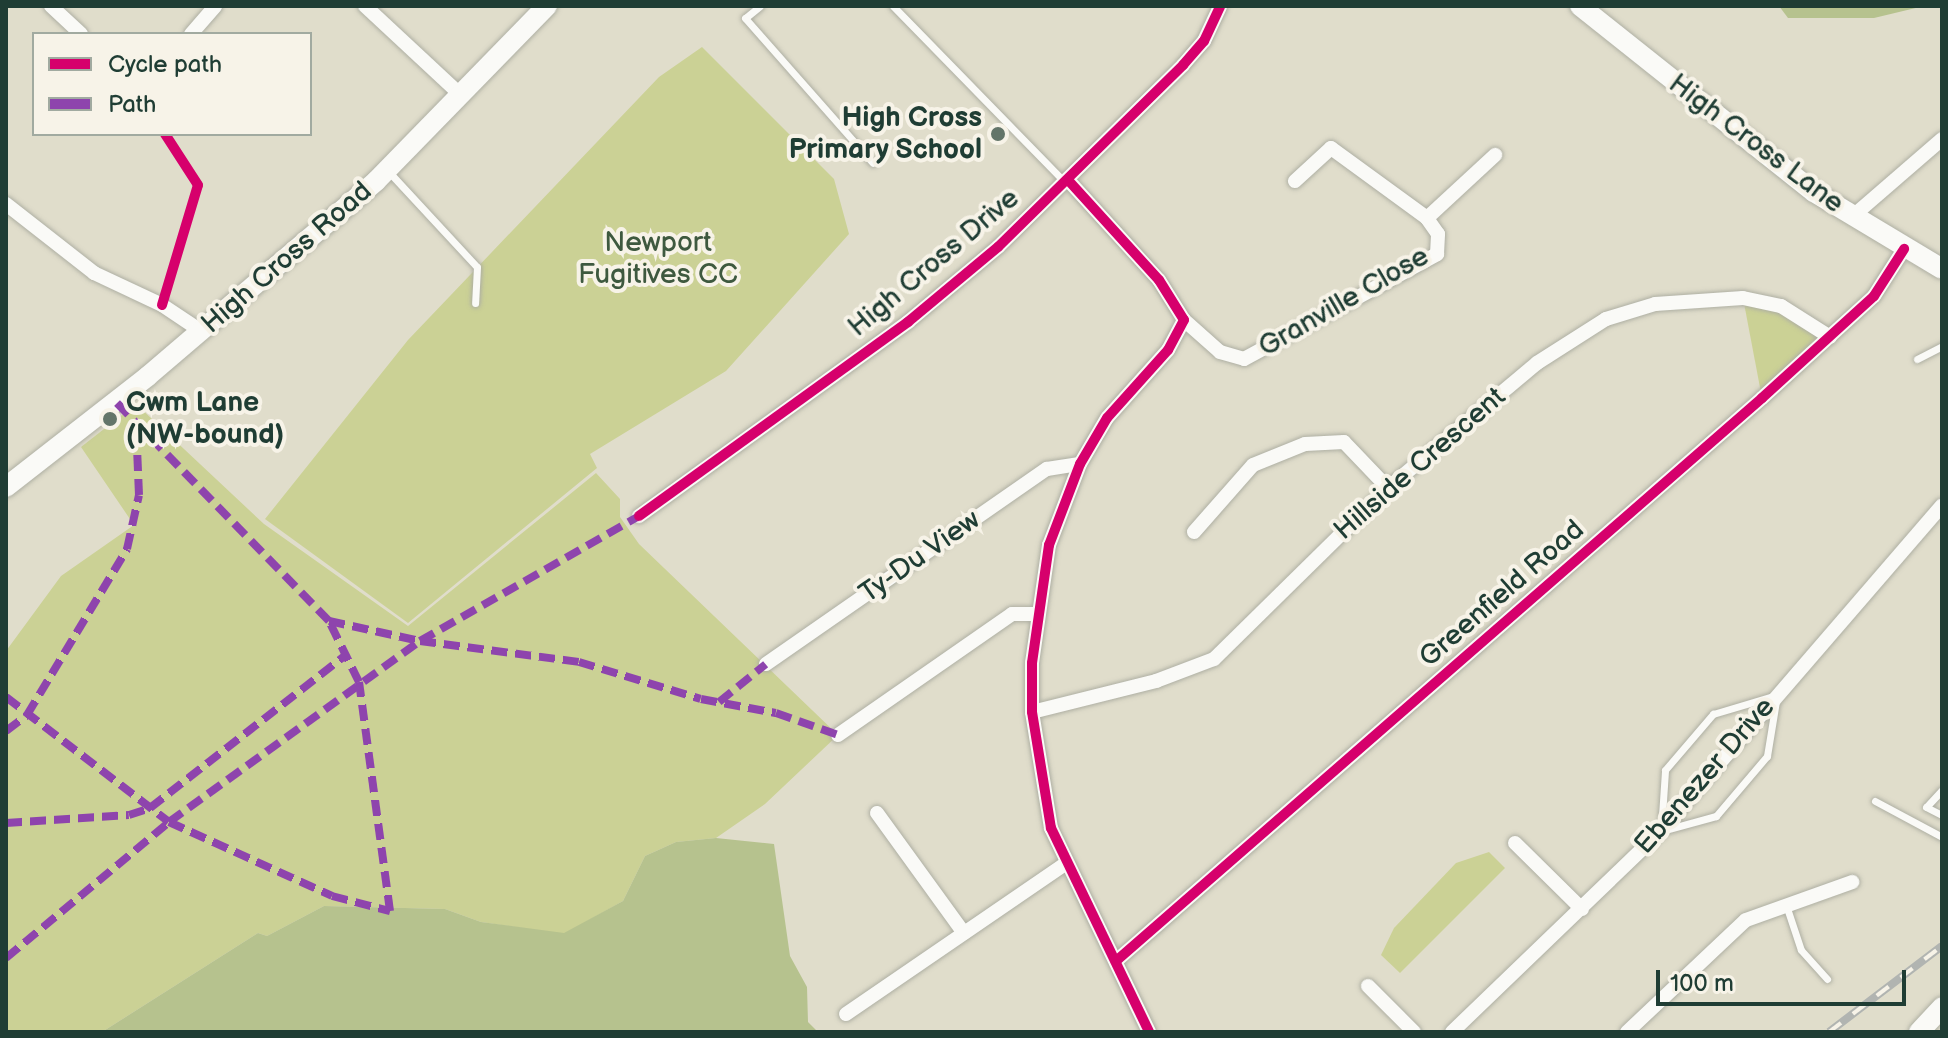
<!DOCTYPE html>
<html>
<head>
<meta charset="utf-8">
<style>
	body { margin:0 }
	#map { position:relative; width:1948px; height:1038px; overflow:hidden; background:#e0ddcb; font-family:"Balsamiq Sans",sans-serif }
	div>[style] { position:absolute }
	.green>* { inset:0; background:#cbd195 }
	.forest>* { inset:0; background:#b6c28e }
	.roads { filter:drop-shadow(0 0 2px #aeafa3) drop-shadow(0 0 2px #aeafa3) }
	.lane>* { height:7px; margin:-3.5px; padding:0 3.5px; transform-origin:3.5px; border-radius:3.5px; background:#fafaf7 }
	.street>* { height:14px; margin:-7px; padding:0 7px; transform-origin:7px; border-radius:7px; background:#fafaf7 }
	.secondary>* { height:20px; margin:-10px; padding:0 10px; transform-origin:10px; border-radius:10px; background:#fafaf7 }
	.rail>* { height:8px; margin-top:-4px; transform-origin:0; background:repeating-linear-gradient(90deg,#f7f3e8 0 15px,#b1b4b1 0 30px); box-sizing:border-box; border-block:2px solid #b1b4b1 }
	.quiet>* { height:8px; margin-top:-4px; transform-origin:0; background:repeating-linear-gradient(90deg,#8e44ad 0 16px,transparent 0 24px) }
	.cycleway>* { height:10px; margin:-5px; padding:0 5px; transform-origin:5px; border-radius:5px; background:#d6006c }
	.dots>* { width:22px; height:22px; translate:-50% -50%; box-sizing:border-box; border:4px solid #f7f3e8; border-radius:50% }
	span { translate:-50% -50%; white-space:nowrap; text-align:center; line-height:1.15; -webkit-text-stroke:8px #f7f3e8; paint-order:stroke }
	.poi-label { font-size:28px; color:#1f3d34; font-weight:700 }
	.right { translate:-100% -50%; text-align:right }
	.left { translate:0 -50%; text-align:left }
	.street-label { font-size:28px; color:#1f3d34 }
	.park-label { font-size:28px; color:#3e593f }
	.frame { position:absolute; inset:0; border:8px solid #1f3d34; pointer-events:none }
	.legend { position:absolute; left:32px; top:32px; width:280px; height:104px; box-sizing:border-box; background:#f7f3e8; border:2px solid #a1aaa0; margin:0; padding:10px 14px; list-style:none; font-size:24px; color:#1f3d34 }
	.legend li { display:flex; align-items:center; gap:16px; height:40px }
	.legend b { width:40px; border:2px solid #a1aaa0 }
	.scale { position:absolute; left:1656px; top:970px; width:250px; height:36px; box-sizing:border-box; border:4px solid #1f3d34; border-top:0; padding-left:10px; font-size:24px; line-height:28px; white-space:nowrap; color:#1f3d34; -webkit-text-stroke:6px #f7f3e8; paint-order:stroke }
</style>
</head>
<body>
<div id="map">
	<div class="green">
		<div style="clip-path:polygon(702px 47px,834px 179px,849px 234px,726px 371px,590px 454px,597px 468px,408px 623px,265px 519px,408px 340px,659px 77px)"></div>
		<div style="clip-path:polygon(1743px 298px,1781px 306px,1830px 337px,1762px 398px)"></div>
		<div style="clip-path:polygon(136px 404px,264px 524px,408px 626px,596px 473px,620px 499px,620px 517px,639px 544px,838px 735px,765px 804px,716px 838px,676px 842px,645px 856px,623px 901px,564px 934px,481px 922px,445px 909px,324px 906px,267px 936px,258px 933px,102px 1032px,6px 1032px,6px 651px,61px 576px,134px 525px,81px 447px)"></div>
		<div style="clip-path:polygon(1489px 852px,1505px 868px,1400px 973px,1381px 955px,1394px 928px,1456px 863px)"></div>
	</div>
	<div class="forest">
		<div style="clip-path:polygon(1779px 6px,1924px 6px,1874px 18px,1788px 18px)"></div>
		<div style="clip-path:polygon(716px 838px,774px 844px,790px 956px,807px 987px,808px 1022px,818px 1032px,102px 1032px,258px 933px,267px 936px,324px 906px,445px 909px,481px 922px,564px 933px,623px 901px,645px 856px,676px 842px)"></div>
	</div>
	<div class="roads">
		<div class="lane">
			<div style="left:760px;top:6px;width:19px;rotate:141deg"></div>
			<div style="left:745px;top:18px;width:193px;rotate:48.6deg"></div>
			<div style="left:893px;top:6px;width:245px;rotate:45.7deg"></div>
			<div style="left:389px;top:172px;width:129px;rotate:47.2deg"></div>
			<div style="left:477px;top:267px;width:36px;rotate:93deg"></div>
			<div style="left:1917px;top:359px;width:28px;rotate:-27deg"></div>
			<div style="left:1777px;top:695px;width:62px;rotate:99.3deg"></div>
			<div style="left:1767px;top:756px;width:79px;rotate:130.4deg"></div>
			<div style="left:1716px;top:816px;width:57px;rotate:164.7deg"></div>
			<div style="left:1661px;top:831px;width:61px;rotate:-86.2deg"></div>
			<div style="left:1665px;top:770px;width:74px;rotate:-49.4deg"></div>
			<div style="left:1713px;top:714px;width:67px;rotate:-16.5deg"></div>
			<div style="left:1942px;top:790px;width:23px;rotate:133deg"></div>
			<div style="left:1926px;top:807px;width:18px;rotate:27deg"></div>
			<div style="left:1875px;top:801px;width:76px;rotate:28.2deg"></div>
			<div style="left:1786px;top:905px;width:47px;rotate:71.6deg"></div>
			<div style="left:1801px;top:950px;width:39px;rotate:48deg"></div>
		</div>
		<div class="street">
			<div style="left:51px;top:6px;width:41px;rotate:43deg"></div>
			<div style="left:365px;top:6px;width:132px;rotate:42.9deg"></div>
			<div style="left:191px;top:34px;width:37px;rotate:-49deg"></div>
			<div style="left:1068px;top:180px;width:135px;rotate:47.7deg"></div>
			<div style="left:1159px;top:280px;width:47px;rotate:58deg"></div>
			<div style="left:1184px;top:320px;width:34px;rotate:118deg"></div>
			<div style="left:1168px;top:350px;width:91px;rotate:131.9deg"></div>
			<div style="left:1107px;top:418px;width:53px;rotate:120.4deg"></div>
			<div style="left:1080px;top:464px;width:87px;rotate:110.9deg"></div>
			<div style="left:1049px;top:545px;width:119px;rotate:98.2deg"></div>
			<div style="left:1032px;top:663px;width:49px;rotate:90deg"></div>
			<div style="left:1032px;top:712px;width:118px;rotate:80.7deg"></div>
			<div style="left:1051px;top:828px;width:226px;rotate:64.3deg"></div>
			<div style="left:6px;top:204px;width:112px;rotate:38.1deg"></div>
			<div style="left:94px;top:273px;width:75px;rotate:25.2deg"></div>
			<div style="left:162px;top:305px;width:47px;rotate:33.7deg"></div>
			<div style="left:1852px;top:217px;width:119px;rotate:-40.9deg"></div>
			<div style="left:1427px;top:218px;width:93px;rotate:-42.8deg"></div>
			<div style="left:1184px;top:320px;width:48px;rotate:41.6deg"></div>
			<div style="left:1220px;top:352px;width:25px;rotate:16deg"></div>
			<div style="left:1244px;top:359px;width:220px;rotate:-28.5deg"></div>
			<div style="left:1437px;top:254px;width:20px;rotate:-87deg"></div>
			<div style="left:1438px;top:234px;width:19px;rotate:-125deg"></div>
			<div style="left:1427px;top:218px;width:119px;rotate:-143.9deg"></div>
			<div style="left:1331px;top:148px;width:49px;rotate:137.5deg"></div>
			<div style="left:639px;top:516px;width:332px;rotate:-35.8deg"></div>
			<div style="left:908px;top:322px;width:117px;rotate:-39.8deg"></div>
			<div style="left:998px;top:247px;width:260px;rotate:-44.5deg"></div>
			<div style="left:1183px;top:65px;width:32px;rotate:-49deg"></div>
			<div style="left:1204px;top:41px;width:38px;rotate:-65deg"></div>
			<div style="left:1194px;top:532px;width:89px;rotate:-48.6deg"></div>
			<div style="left:1253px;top:465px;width:56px;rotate:-22deg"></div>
			<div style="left:1305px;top:444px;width:39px;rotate:-3deg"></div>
			<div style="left:1344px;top:442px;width:64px;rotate:46.3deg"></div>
			<div style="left:766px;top:664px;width:342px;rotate:-34.8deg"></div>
			<div style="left:1047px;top:469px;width:33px;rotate:-9deg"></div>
			<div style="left:1032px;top:712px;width:128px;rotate:-14deg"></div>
			<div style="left:1156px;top:681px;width:62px;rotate:-20.8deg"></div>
			<div style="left:1214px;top:659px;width:244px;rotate:-44.5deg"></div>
			<div style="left:1388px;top:488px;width:194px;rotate:-40deg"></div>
			<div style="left:1537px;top:363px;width:82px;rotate:-32.5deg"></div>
			<div style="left:1606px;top:319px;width:51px;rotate:-17deg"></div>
			<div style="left:1655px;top:304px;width:88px;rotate:-3.9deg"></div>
			<div style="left:1743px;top:298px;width:39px;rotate:12deg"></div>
			<div style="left:1781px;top:306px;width:58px;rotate:32.3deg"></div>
			<div style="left:838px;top:735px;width:212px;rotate:-34.8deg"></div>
			<div style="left:1012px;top:614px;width:23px"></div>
			<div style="left:877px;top:813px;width:148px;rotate:54.1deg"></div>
			<div style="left:1515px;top:843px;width:94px;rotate:44.6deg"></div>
			<div style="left:1116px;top:961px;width:857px;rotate:-41.07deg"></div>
			<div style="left:1762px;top:398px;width:151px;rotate:-42.3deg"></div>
			<div style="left:1874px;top:296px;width:56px;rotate:-57.4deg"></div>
			<div style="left:1368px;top:986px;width:65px;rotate:45deg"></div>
			<div style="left:846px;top:1014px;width:265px;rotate:-34.4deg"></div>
			<div style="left:1452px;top:1032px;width:290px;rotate:-43.9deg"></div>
			<div style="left:1661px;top:831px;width:430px;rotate:-49.2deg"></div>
			<div style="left:1627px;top:1032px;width:163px;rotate:-43.3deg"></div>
			<div style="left:1746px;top:920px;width:113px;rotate:-19.7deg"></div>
		</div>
		<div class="secondary">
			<div style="left:1580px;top:6px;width:299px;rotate:38.5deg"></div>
			<div style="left:1814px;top:192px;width:149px;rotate:31deg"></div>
			<div style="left:6px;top:487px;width:180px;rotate:-38deg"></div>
			<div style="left:148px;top:376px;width:300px;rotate:-40.5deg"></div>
			<div style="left:376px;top:181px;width:245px;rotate:-45.7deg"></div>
			<div style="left:1919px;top:1032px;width:34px;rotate:-47deg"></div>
		</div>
	</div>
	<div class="rail">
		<div style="left:1829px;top:1032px;width:142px;rotate:-37.3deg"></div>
	</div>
	<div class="quiet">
		<div style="left:329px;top:621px;width:93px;rotate:12.4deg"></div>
		<div style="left:420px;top:641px;width:252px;rotate:-29.7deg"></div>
		<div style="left:6px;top:697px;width:205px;rotate:37.5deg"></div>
		<div style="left:169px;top:822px;width:179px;rotate:24.4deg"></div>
		<div style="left:332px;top:896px;width:60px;rotate:14.5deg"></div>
		<div style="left:390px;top:911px;width:231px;rotate:-97.7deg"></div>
		<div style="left:359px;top:682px;width:68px;rotate:-116.2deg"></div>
		<div style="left:329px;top:621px;width:305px;rotate:-134.2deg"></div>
		<div style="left:719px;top:702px;width:60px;rotate:-39deg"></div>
		<div style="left:6px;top:731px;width:26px;rotate:-37deg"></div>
		<div style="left:27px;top:715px;width:194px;rotate:-58.9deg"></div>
		<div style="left:127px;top:549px;width:55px;rotate:-77.5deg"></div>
		<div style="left:139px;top:495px;width:73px;rotate:-92.4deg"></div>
		<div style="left:6px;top:823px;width:123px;rotate:-3.7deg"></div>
		<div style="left:129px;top:815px;width:22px;rotate:-18deg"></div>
		<div style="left:150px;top:808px;width:249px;rotate:-38deg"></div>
		<div style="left:6px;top:958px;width:212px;rotate:-39.8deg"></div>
		<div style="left:169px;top:822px;width:309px;rotate:-35.8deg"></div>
		<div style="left:420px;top:641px;width:160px;rotate:7.5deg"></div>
		<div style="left:579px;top:662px;width:127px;rotate:16.9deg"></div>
		<div style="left:701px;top:699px;width:76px;rotate:10.6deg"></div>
		<div style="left:776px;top:713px;width:66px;rotate:19.5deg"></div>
	</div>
	<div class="cycleway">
		<div style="left:1068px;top:180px;width:135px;rotate:47.7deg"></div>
		<div style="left:1159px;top:280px;width:47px;rotate:58deg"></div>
		<div style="left:1184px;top:320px;width:34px;rotate:118deg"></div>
		<div style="left:1168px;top:350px;width:91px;rotate:131.9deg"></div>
		<div style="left:1107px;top:418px;width:53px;rotate:120.4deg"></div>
		<div style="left:1080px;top:464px;width:87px;rotate:110.9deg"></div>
		<div style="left:1049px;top:545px;width:119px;rotate:98.2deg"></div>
		<div style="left:1032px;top:663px;width:49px;rotate:90deg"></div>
		<div style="left:1032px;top:712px;width:118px;rotate:80.7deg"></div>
		<div style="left:1051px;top:828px;width:226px;rotate:64.3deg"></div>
		<div style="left:162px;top:305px;width:125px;rotate:-73.3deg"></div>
		<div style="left:198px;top:185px;width:61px;rotate:-122.9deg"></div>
		<div style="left:639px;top:516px;width:332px;rotate:-35.8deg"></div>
		<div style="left:908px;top:322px;width:117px;rotate:-39.8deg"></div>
		<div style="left:998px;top:247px;width:260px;rotate:-44.5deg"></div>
		<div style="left:1183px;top:65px;width:32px;rotate:-49deg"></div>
		<div style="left:1204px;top:41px;width:38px;rotate:-65deg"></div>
		<div style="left:1116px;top:961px;width:857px;rotate:-41.07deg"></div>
		<div style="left:1762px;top:398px;width:151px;rotate:-42.3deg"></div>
		<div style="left:1874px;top:296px;width:56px;rotate:-57.4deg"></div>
	</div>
	<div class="dots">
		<div style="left:998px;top:134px;background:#637569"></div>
		<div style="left:110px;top:419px;background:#637569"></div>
	</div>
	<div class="poi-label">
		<span class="right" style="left:982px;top:134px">High Cross<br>Primary School</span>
		<span class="left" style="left:126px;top:419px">Cwm Lane<br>(NW-bound)</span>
	</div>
	<div class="street-label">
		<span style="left:1756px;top:144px;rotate:37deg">High Cross Lane</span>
		<span style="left:287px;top:258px;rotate:-41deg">High Cross Road</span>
		<span style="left:934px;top:263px;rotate:-40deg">High Cross Drive</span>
		<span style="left:1344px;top:302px;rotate:-30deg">Granville Close</span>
		<span style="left:1420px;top:464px;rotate:-41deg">Hillside Crescent</span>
		<span style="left:920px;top:557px;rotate:-35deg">Ty-Du View</span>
		<span style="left:1502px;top:594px;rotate:-41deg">Greenfield Road</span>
		<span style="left:1705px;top:776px;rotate:-49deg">Ebenezer Drive</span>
	</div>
	<div class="park-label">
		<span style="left:658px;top:259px">Newport<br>Fugitives CC</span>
	</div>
	<div class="frame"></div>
	<ul class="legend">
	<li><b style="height:10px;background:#d6006c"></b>Cycle path</li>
	<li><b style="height:10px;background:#8e44ad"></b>Path</li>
	</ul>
	<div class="scale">100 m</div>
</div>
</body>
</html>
